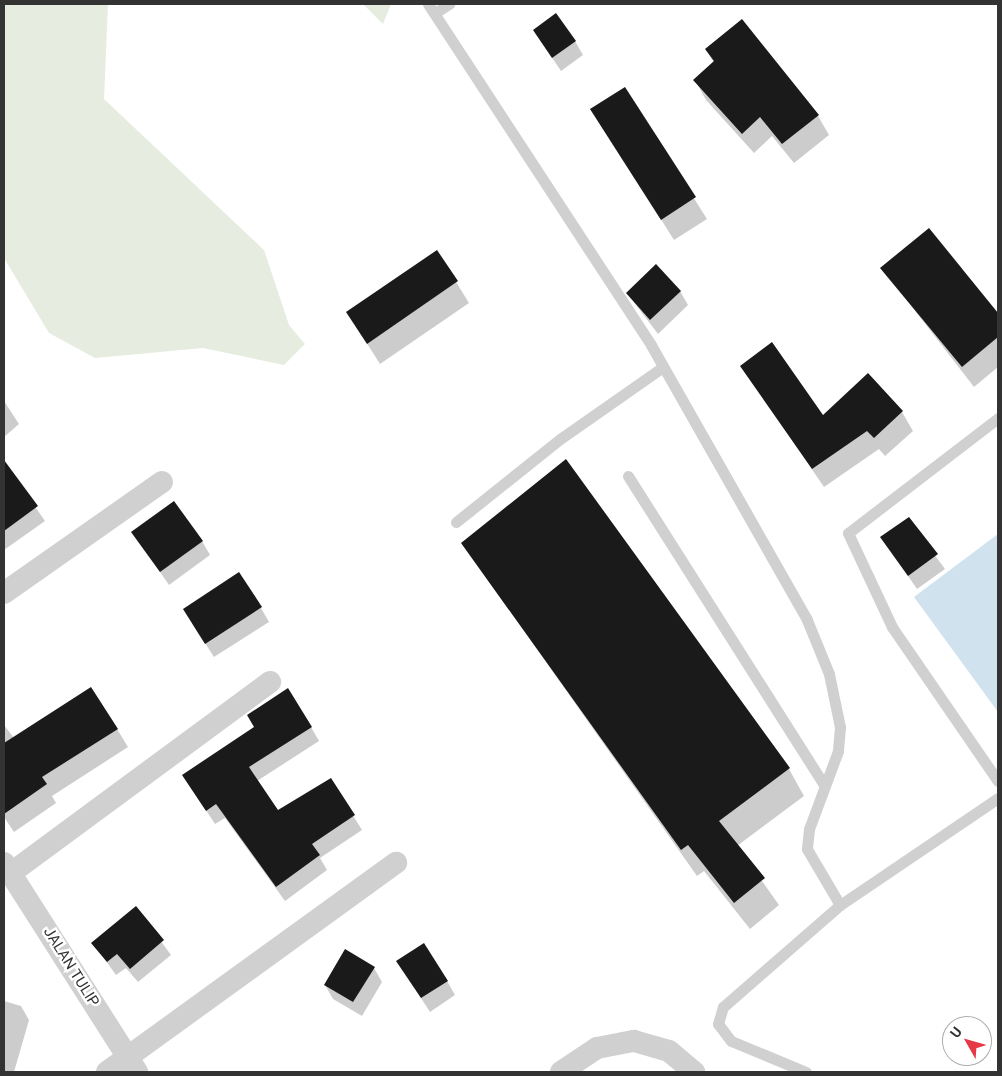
<!DOCTYPE html>
<html>
<head>
<meta charset="utf-8">
<style>
	body { margin:0 }
	#map { position:relative; width:1002px; height:1076px; overflow:hidden; background:#fff; font-family:Roboto,sans-serif }
	div>[style] { position:absolute }
	.green>* { inset:0; background:#e6ecdf }
	.water>* { inset:0; background:#cfe2ee }
	.shadow>* { inset:0; background:#0003 }
	.building>* { inset:0; background:#1a1a1a }
	.service>* { height:11px; margin:-5.5px; padding:0 5.5px; transform-origin:5.5px; border-radius:5.5px; background:#d0d0d0 }
	.minor>* { height:22px; margin:-11px; padding:0 11px; transform-origin:11px; border-radius:11px; background:#d0d0d0 }
	span { translate:-50% -50%; white-space:nowrap; text-align:center; line-height:1.15; -webkit-text-stroke:5px #fff; paint-order:stroke }
	.street-label { font-size:15px; color:#333 }
	.frame { position:absolute; inset:0; border:5px solid #333; pointer-events:none }
	.north { position:absolute; left:942px; top:1016px; width:50px; height:50px; box-sizing:border-box; background:#fff; border:1px solid #adadad; border-radius:50%; rotate:308deg; font-size:14px; font-weight:700; line-height:20px; text-align:center; color:#333 }
	.north::after { content:''; display:block; margin:auto; width:18px; height:22px; background:#e63946; clip-path:polygon(50% 0,100% 100%,50% 72%,0 100%) }
</style>
</head>
<body>
<div id="map">
	<div class="green">
		<div style="clip-path:polygon(4px 4px,108px 4px,104px 99px,264px 250px,289px 325px,305px 344px,284px 365px,203px 348px,95px 358px,49px 333px,4px 258px)"></div>
		<div style="clip-path:polygon(363px 4px,391px 4px,383px 24px)"></div>
	</div>
	<div class="water">
		<div style="clip-path:polygon(998px 534px,998px 712px,914px 597px)"></div>
	</div>
	<div class="shadow">
		<div style="clip-path:polygon(534px 31px,575px 41px,583px 55px,561px 71px)"></div>
		<div style="clip-path:polygon(706px 49px,818px 116px,829px 135px,794px 163px,772px 136px,754px 153px,706px 100px,695px 80px,714px 63px)"></div>
		<div style="clip-path:polygon(625px 89px,707px 219px,674px 240px,592px 110px)"></div>
		<div style="clip-path:polygon(929px 230px,998px 315px,998px 367px,974px 387px,882px 268px)"></div>
		<div style="clip-path:polygon(437px 251px,469px 303px,380px 364px,347px 312px)"></div>
		<div style="clip-path:polygon(680px 291px,688px 305px,658px 334px,627px 293px)"></div>
		<div style="clip-path:polygon(741px 366px,823px 417px,902px 412px,913px 431px,885px 456px,879px 449px,824px 487px)"></div>
		<div style="clip-path:polygon(4px 401px,19px 424px,4px 437px)"></div>
		<div style="clip-path:polygon(4px 462px,45px 521px,4px 550px)"></div>
		<div style="clip-path:polygon(908px 519px,945px 569px,917px 589px,881px 537px)"></div>
		<div style="clip-path:polygon(133px 533px,202px 541px,210px 555px,169px 585px)"></div>
		<div style="clip-path:polygon(462px 543px,789px 769px,804px 796px,737px 846px,779px 905px,750px 929px,704px 871px,697px 876px)"></div>
		<div style="clip-path:polygon(261px 608px,269px 622px,214px 657px,192px 623px)"></div>
		<div style="clip-path:polygon(4px 725px,14px 738px,117px 729px,128px 747px,52px 796px,56px 803px,14px 832px,4px 817px)"></div>
		<div style="clip-path:polygon(311px 727px,319px 741px,257px 781px,278px 812px,331px 780px,362px 830px,320px 858px,327px 870px,285px 901px,225px 818px,215px 824px,192px 789px)"></div>
		<div style="clip-path:polygon(136px 907px,171px 955px,138px 982px,126px 968px,116px 975px,93px 943px)"></div>
		<div style="clip-path:polygon(374px 968px,382px 982px,362px 1016px,333px 999px,325px 985px)"></div>
		<div style="clip-path:polygon(406px 975px,447px 981px,455px 995px,430px 1012px)"></div>
		<div style="clip-path:polygon(4px 1001px,21px 1006px,29px 1020px,14px 1072px,4px 1072px)"></div>
	</div>
	<div class="building">
		<div style="clip-path:polygon(556px 13px,576px 41px,552px 58px,533px 30px)"></div>
		<div style="clip-path:polygon(742px 19px,819px 115px,782px 144px,760px 117px,742px 134px,693px 80px,714px 61px,705px 49px)"></div>
		<div style="clip-path:polygon(625px 87px,696px 197px,661px 220px,590px 109px)"></div>
		<div style="clip-path:polygon(929px 228px,998px 313px,998px 337px,962px 367px,880px 268px)"></div>
		<div style="clip-path:polygon(437px 250px,458px 281px,367px 344px,346px 312px)"></div>
		<div style="clip-path:polygon(656px 264px,681px 291px,650px 320px,626px 293px)"></div>
		<div style="clip-path:polygon(772px 342px,823px 415px,868px 373px,903px 411px,874px 438px,867px 431px,812px 469px,740px 366px)"></div>
		<div style="clip-path:polygon(566px 459px,790px 768px,719px 821px,765px 878px,734px 903px,688px 845px,681px 850px,461px 543px)"></div>
		<div style="clip-path:polygon(4px 460px,38px 506px,4px 531px)"></div>
		<div style="clip-path:polygon(174px 501px,203px 541px,160px 572px,131px 532px)"></div>
		<div style="clip-path:polygon(909px 517px,938px 554px,908px 576px,880px 537px)"></div>
		<div style="clip-path:polygon(239px 572px,262px 607px,205px 644px,183px 609px)"></div>
		<div style="clip-path:polygon(91px 687px,118px 729px,42px 777px,47px 784px,4px 814px,4px 743px)"></div>
		<div style="clip-path:polygon(288px 688px,312px 727px,249px 767px,278px 810px,331px 778px,355px 815px,312px 844px,320px 855px,276px 887px,216px 804px,206px 811px,182px 775px,254px 727px,247px 715px)"></div>
		<div style="clip-path:polygon(136px 906px,164px 940px,130px 969px,117px 954px,107px 962px,91px 943px)"></div>
		<div style="clip-path:polygon(424px 943px,448px 981px,421px 998px,396px 961px)"></div>
		<div style="clip-path:polygon(345px 949px,375px 967px,353px 1002px,324px 985px)"></div>
	</div>
	<div class="service">
		<div style="left:428px;top:4px;width:407px;rotate:56.8deg"></div>
		<div style="left:651px;top:345px;width:316px;rotate:60.4deg"></div>
		<div style="left:807px;top:620px;width:58px;rotate:67.8deg"></div>
		<div style="left:829px;top:674px;width:54px;rotate:78.3deg"></div>
		<div style="left:840px;top:727px;width:24px;rotate:95deg"></div>
		<div style="left:838px;top:751px;width:83px;rotate:110.4deg"></div>
		<div style="left:809px;top:829px;width:20px;rotate:96deg"></div>
		<div style="left:807px;top:849px;width:65px;rotate:59.5deg"></div>
		<div style="left:435px;top:13px;width:17px;rotate:-33deg"></div>
		<div style="left:998px;top:418px;width:189px;rotate:142.5deg"></div>
		<div style="left:848px;top:533px;width:104px;rotate:64.9deg"></div>
		<div style="left:892px;top:627px;width:187px;rotate:55.5deg"></div>
		<div style="left:628px;top:476px;width:367px;rotate:57.6deg"></div>
		<div style="left:456px;top:522px;width:133px;rotate:-38.6deg"></div>
		<div style="left:560px;top:439px;width:126px;rotate:-35deg"></div>
		<div style="left:806px;top:1072px;width:81px;rotate:-157.5deg"></div>
		<div style="left:731px;top:1041px;width:21px;rotate:-127deg"></div>
		<div style="left:718px;top:1024px;width:18px;rotate:-74deg"></div>
		<div style="left:723px;top:1007px;width:155px;rotate:-41.1deg"></div>
		<div style="left:840px;top:905px;width:191px;rotate:-34.1deg"></div>
	</div>
	<div class="minor">
		<div style="left:4px;top:593px;width:193px;rotate:-35.1deg"></div>
		<div style="left:4px;top:863px;width:248px;rotate:57.5deg"></div>
		<div style="left:11px;top:873px;width:322px;rotate:-36.4deg"></div>
		<div style="left:107px;top:1072px;width:357px;rotate:-35.9deg"></div>
		<div style="left:561px;top:1072px;width:43px;rotate:-33.7deg"></div>
		<div style="left:597px;top:1048px;width:38px;rotate:-11deg"></div>
		<div style="left:634px;top:1041px;width:36px;rotate:16deg"></div>
		<div style="left:669px;top:1051px;width:33px;rotate:40deg"></div>
	</div>
	<div class="street-label">
		<span style="left:71px;top:967px;rotate:58deg">JALAN TULIP</span>
	</div>
	<div class="frame"></div>
	<div class="north">U</div>
</div>
</body>
</html>
